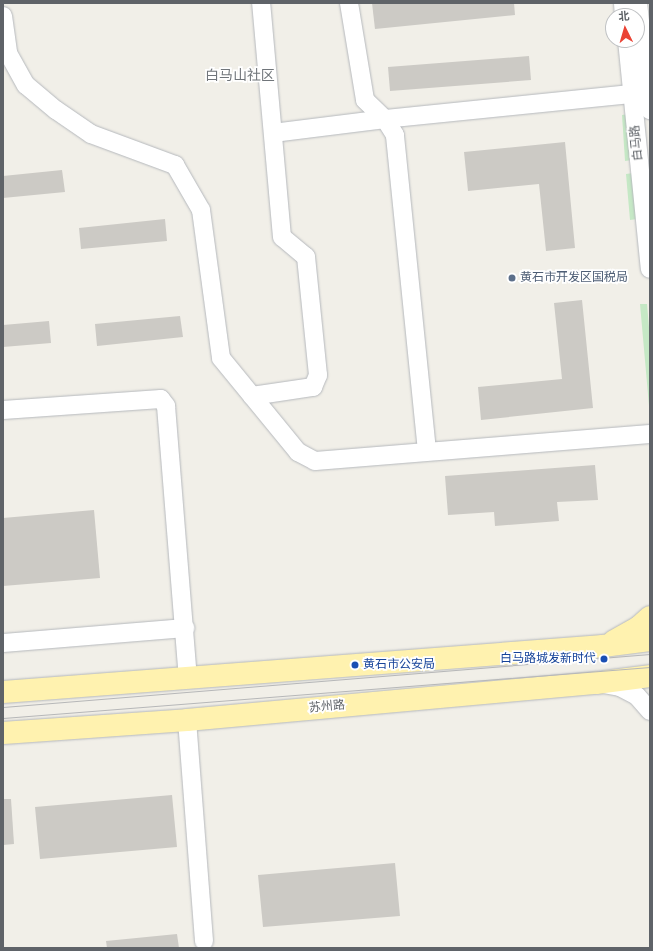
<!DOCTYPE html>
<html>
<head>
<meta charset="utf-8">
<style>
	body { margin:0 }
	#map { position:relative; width:653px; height:951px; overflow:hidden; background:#f1efe8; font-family:Raleway,"Noto Sans SC",sans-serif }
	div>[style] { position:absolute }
	.green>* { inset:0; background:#c5e8c5 }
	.building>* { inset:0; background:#cccac5 }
	.roads { filter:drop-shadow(0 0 1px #b5b8bc) drop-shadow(0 0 1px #b5b8bc) }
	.minor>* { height:18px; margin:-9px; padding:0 9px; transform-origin:9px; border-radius:9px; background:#fff }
	.major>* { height:22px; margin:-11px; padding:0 11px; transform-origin:11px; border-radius:11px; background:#fff2af }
	.tram>* { height:1px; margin:-0.5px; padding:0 0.5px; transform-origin:0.5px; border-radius:0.5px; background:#b6b7b8 }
	.dots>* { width:11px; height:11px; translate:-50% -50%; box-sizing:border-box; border:2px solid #fff; border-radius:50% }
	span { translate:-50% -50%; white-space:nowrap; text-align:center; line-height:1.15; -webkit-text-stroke:3.5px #fff; paint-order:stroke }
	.street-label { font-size:12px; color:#5f6368 }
	.service-label { font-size:12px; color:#4e5e75 }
	.left { translate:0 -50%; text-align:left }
	.transit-label { font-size:12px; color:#164399 }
	.right { translate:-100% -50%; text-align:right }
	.quarter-label { font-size:14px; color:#70757a }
	.frame { position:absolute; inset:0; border:4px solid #5f6368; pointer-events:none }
	.north { position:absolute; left:605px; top:8px; width:40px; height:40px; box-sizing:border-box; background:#fff; border:1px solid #bfc1c3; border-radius:50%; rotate:355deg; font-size:11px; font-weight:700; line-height:16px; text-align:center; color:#5f6368 }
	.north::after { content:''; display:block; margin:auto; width:14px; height:18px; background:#ea4335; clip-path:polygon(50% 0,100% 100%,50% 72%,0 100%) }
</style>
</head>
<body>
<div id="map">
	<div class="green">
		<div style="clip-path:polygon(629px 114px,632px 160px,625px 161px,622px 115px)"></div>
		<div style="clip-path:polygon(633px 173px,637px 219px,630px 220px,626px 174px)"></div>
		<div style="clip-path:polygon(640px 304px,647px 304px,650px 339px,650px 417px)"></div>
	</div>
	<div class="building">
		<div style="clip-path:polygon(372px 3px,514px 3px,515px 15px,375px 29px)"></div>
		<div style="clip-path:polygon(529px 56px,531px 80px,390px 91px,388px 67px)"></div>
		<div style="clip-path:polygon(565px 142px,575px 248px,546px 251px,539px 184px,468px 191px,464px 152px)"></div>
		<div style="clip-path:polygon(62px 170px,65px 192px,3px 198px,3px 176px)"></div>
		<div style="clip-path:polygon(165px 219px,167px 241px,81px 249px,79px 228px)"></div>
		<div style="clip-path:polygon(582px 300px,593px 408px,481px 420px,478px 387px,562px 379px,554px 303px)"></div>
		<div style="clip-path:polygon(180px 316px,183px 337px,97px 346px,95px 324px)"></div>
		<div style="clip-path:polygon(49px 321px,51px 343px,3px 347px,3px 325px)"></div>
		<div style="clip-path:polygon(595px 465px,598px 500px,557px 502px,559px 521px,495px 526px,494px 512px,448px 515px,445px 476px)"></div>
		<div style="clip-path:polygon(94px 510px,100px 578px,3px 586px,3px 518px)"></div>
		<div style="clip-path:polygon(172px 795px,177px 847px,40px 859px,35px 807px)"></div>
		<div style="clip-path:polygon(3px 799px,11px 799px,14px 844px,3px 845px)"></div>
		<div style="clip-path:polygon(395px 863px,400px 916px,263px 927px,258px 875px)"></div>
		<div style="clip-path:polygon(177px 934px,179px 948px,107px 948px,106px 941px)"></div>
	</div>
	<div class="roads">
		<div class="minor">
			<div style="left:349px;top:3px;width:98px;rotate:80.6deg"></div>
			<div style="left:365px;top:100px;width:28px;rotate:44deg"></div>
			<div style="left:623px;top:3px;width:13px;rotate:86deg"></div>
			<div style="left:638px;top:3px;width:108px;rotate:83.6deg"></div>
			<div style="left:3px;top:16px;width:37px;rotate:82deg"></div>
			<div style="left:8px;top:53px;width:37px;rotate:61deg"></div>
			<div style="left:26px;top:85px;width:39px;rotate:40deg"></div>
			<div style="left:56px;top:110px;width:42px;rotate:34.4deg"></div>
			<div style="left:91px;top:134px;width:90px;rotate:20.3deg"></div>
			<div style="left:175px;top:165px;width:52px;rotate:60deg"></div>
			<div style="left:201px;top:210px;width:149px;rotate:82.3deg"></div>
			<div style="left:221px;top:358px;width:122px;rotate:50.7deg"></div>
			<div style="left:298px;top:452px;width:19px;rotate:28deg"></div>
			<div style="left:315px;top:461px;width:336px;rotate:-4.6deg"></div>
			<div style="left:627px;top:40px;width:230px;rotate:84.3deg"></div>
			<div style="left:273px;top:133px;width:113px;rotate:-7.1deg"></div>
			<div style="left:252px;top:396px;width:62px;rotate:-8.4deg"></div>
			<div style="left:313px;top:387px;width:13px;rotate:-67deg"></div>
			<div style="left:318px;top:375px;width:119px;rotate:-95.8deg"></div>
			<div style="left:306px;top:257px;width:31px;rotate:-140deg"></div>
			<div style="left:282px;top:237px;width:235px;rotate:-95.1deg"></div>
			<div style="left:3px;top:410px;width:158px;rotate:-4deg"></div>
			<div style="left:161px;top:399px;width:9px;rotate:54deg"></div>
			<div style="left:166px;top:406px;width:273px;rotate:85.4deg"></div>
			<div style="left:427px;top:451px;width:318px;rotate:-95.8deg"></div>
			<div style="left:395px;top:135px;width:19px;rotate:-122deg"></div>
			<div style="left:385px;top:119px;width:248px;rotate:-5.8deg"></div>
			<div style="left:3px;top:643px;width:183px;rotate:-4.7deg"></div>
			<div style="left:603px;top:684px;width:17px;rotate:10deg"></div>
			<div style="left:620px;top:687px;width:19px;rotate:28deg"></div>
			<div style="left:637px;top:696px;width:20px;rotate:49deg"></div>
			<div style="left:187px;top:720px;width:222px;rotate:85.6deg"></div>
		</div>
		<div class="major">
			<div style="left:614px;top:641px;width:29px;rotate:-29deg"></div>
			<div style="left:639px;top:627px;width:15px;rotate:-42deg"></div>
			<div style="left:3px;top:692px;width:602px;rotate:-4.38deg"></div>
			<div style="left:603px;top:646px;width:47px;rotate:-7.3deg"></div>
			<div style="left:3px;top:733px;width:184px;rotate:-4deg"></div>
			<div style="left:187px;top:720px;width:411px;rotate:-5.2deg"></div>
			<div style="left:596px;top:683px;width:54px;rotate:-7.4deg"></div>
		</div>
	</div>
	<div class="tram">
		<div style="left:3px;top:707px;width:649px;rotate:-4.68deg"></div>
		<div style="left:3px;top:718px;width:649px;rotate:-4.51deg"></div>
	</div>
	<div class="dots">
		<div style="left:512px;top:278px;background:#5c6f8a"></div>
		<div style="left:604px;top:659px;background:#1a4fb4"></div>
		<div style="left:355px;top:665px;background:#1a4fb4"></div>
	</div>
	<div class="street-label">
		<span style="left:637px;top:143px;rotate:-96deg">白马路</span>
		<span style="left:327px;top:707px;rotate:-5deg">苏州路</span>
	</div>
	<div class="service-label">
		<span class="left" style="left:520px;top:278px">黄石市开发区国税局</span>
	</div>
	<div class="transit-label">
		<span class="right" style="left:596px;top:659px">白马路城发新时代</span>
		<span class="left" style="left:363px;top:665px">黄石市公安局</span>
	</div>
	<div class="quarter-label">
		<span style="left:240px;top:75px">白马山社区</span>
	</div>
	<div class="frame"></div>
	<div class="north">北</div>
</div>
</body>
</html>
